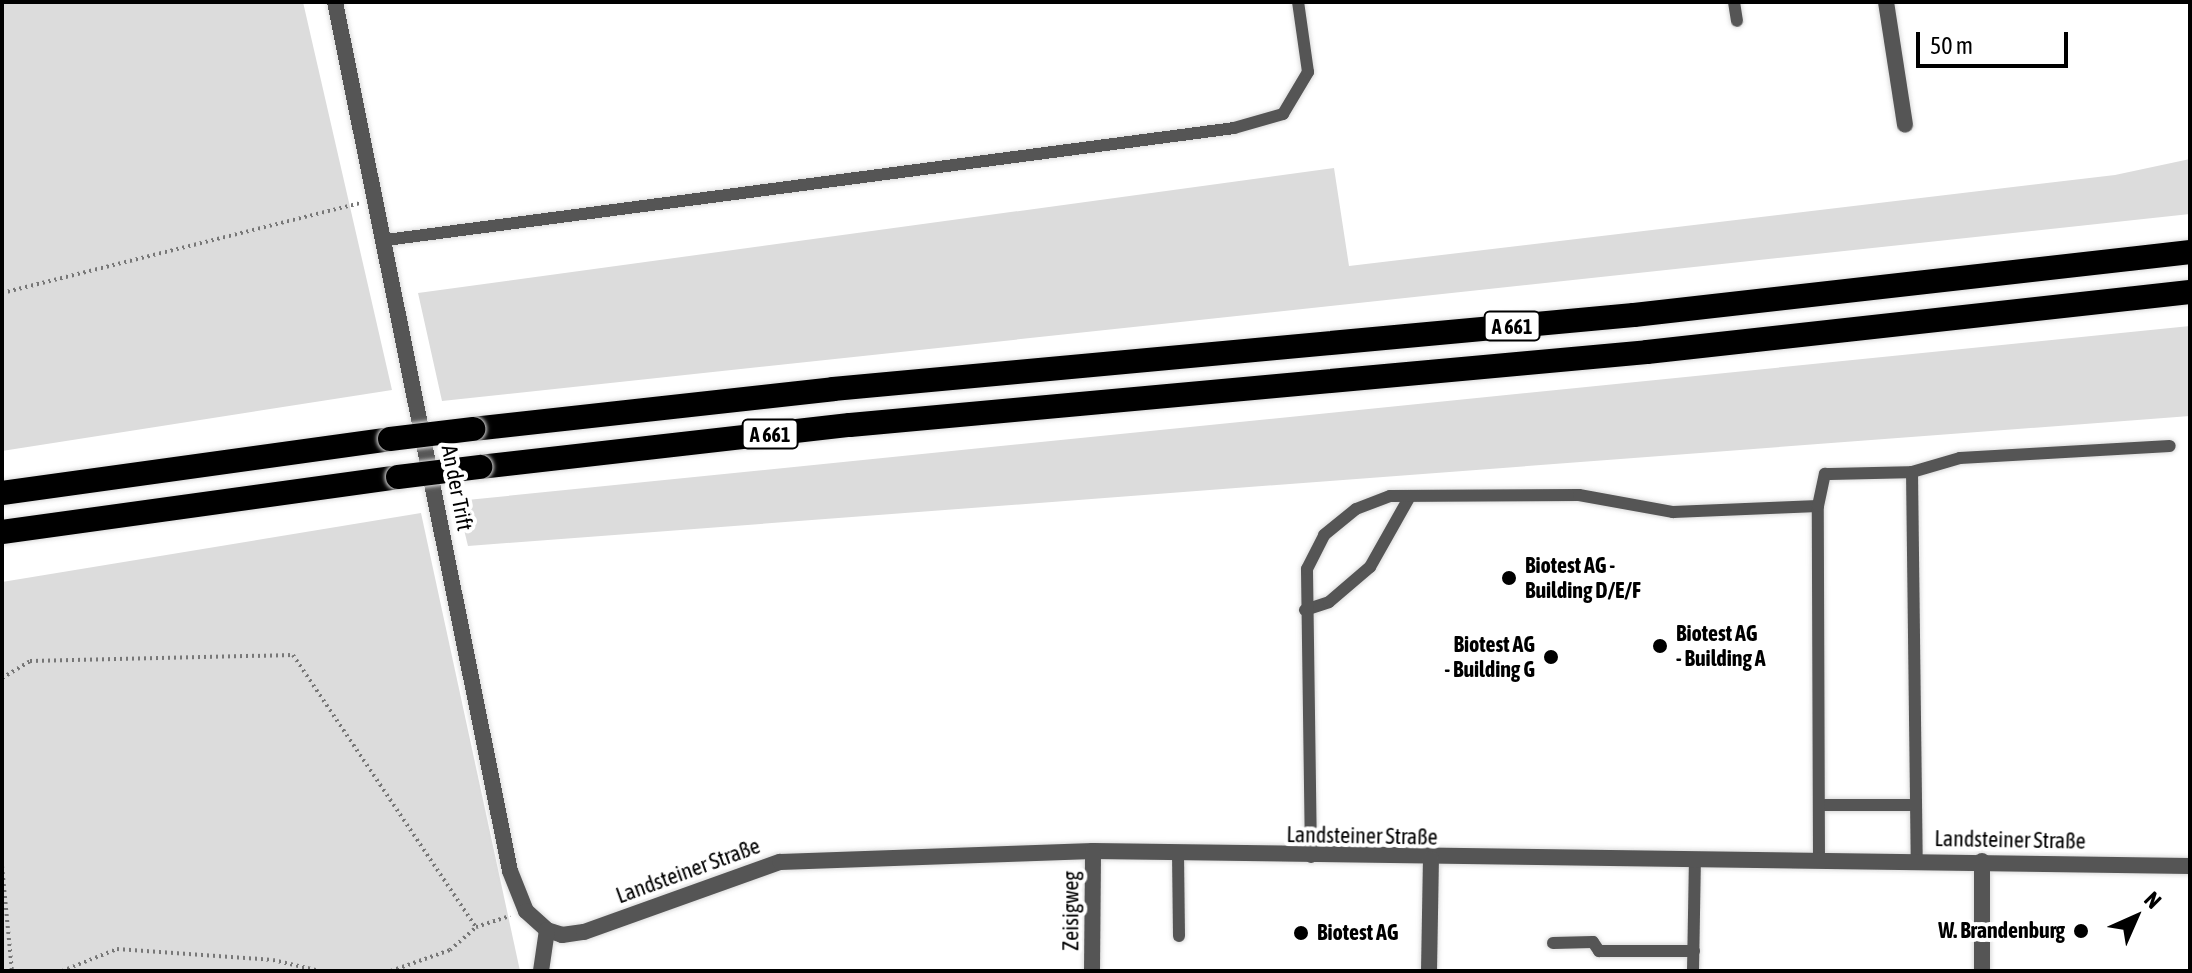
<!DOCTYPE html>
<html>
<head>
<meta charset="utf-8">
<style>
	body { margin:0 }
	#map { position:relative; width:2192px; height:973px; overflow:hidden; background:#fff; font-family:"Asap Condensed",sans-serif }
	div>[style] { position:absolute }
	.green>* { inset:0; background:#dcdcdc }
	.path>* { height:4px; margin-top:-2px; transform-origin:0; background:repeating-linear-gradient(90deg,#777 0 2px,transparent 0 6px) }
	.roads { filter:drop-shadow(0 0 2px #dbdbdb) drop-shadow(0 0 2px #dbdbdb) }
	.service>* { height:12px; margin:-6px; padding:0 6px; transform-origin:6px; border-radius:6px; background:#555 }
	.minor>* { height:16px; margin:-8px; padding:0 8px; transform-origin:8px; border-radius:8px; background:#555 }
	.motorway>* { height:24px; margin:-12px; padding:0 12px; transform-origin:12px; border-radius:12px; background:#000 }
	.bridges { filter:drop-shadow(0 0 2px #dbdbdb) drop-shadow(0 0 2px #dbdbdb) }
	.motorway-bridge>* { height:24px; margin:-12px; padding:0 12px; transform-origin:12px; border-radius:12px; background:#000 }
	.dots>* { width:22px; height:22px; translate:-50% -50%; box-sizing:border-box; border:4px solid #fff; border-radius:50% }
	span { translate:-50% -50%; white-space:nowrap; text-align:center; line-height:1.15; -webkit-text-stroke:8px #fff; paint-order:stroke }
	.shield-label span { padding:2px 6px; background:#fff; border:2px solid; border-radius:6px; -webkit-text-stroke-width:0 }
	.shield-label { font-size:20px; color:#000; font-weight:700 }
	.street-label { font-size:22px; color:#000 }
	.poi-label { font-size:22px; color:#000; font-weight:700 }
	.left { translate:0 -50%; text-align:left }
	.right { translate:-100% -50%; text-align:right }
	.frame { position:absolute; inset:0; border:4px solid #000; pointer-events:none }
	.north { position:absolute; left:2096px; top:877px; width:80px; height:80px; -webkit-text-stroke:6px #fff; paint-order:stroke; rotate:45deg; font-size:22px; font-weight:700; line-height:32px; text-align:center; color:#000 }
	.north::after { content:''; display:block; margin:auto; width:28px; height:36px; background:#000; clip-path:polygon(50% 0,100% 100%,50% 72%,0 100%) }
	.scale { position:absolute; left:1916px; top:32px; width:152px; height:36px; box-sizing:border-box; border:4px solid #000; border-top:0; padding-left:10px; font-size:24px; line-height:28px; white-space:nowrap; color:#000; -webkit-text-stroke:6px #fff; paint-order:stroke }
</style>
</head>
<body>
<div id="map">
	<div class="green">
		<div style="clip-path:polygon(2px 2px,303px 2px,392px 390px,2px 451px)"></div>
		<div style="clip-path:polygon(2190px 159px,2190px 214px,442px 401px,418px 293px,1334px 168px,1349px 266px,2115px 175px)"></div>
		<div style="clip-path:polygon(2190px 326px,2190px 416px,468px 546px,457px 501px)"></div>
		<div style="clip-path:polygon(421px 513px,520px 971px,2px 971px,2px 582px)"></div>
	</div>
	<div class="path">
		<div style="left:2px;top:293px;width:369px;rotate:-14.1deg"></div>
		<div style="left:2px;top:678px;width:33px;rotate:-31deg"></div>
		<div style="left:30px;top:661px;width:263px;rotate:-1.3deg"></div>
		<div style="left:293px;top:655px;width:328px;rotate:56.1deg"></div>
		<div style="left:2px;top:866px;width:105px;rotate:84.6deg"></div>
		<div style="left:62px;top:971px;width:59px;rotate:-21.8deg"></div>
		<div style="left:117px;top:949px;width:156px;rotate:4deg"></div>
		<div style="left:273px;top:960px;width:48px;rotate:13.2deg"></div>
		<div style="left:391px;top:971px;width:63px;rotate:-19.6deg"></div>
		<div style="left:450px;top:950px;width:35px;rotate:-41deg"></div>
		<div style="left:476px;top:927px;width:36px;rotate:-18deg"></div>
	</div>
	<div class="roads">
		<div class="service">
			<div style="left:1734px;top:2px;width:19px;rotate:81deg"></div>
			<div style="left:386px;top:240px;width:855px;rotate:-7.52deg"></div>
			<div style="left:1234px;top:128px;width:51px;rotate:-15.9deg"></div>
			<div style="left:1283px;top:114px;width:49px;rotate:-59.2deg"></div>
			<div style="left:1308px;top:72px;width:71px;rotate:-98.1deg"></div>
			<div style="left:1912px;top:472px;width:50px;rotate:-16.3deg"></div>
			<div style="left:1960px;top:458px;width:210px;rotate:-3.3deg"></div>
			<div style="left:1305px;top:610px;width:25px;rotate:-18deg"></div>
			<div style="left:1329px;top:602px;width:54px;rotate:-40.5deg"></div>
			<div style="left:1370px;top:567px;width:81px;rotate:-60.6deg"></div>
			<div style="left:1819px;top:805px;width:95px"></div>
			<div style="left:1178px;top:854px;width:82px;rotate:89.3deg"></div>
			<div style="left:1311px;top:857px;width:288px;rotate:-90.8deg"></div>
			<div style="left:1307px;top:569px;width:38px;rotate:-63deg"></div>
			<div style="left:1324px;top:535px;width:41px;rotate:-39.1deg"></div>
			<div style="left:1356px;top:509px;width:36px;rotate:-21deg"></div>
			<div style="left:1390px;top:496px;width:189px;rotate:-0.3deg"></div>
			<div style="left:1579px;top:495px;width:96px;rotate:10.3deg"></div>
			<div style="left:1673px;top:512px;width:145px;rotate:-2.4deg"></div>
			<div style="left:1819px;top:861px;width:355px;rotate:-90.2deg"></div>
			<div style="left:1818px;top:506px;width:33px;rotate:-78deg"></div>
			<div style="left:1825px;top:474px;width:87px;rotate:-1.3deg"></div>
			<div style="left:1912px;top:472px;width:388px;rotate:89.3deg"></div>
			<div style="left:1553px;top:943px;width:40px;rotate:-1.4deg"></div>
			<div style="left:1593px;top:942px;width:11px;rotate:56deg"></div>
			<div style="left:1599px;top:951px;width:95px"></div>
			<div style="left:1693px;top:971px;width:113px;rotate:-89deg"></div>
		</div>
		<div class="minor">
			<div style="left:335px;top:2px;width:886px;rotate:78.61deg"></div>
			<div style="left:510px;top:871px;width:43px;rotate:68.2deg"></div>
			<div style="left:526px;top:911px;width:28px;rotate:42deg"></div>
			<div style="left:547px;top:930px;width:16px;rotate:18deg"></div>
			<div style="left:562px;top:935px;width:22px;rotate:-8deg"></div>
			<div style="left:584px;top:932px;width:208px;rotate:-19.7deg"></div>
			<div style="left:780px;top:862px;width:313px;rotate:-2deg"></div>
			<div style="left:1093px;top:851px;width:1097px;rotate:0.78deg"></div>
			<div style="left:1886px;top:2px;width:124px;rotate:81.2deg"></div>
			<div style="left:541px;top:971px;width:41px;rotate:-81.7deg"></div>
			<div style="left:1092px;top:971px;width:120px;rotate:-89.5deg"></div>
			<div style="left:1429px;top:971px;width:112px;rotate:-89deg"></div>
			<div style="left:1982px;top:971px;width:110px;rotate:-90deg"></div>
		</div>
		<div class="motorway">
			<div style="left:473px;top:429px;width:362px;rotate:-6.3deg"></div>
			<div style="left:833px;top:389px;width:804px;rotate:-5.28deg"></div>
			<div style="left:1634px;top:315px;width:560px;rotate:-6.46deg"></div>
			<div style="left:480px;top:467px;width:372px;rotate:-6.5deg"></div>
			<div style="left:850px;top:425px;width:800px;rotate:-5.23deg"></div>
			<div style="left:1647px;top:352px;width:546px;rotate:-6.31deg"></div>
			<div style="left:2px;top:493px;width:392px;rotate:-7.9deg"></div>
			<div style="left:2px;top:532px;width:400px;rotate:-7.9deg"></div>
		</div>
	</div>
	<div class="bridges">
		<div class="motorway-bridge">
			<div style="left:390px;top:439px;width:84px;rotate:-6.9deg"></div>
			<div style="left:398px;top:477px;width:83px;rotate:-7deg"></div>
		</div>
	</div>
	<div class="dots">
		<div style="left:1509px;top:578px;background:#000"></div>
		<div style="left:1660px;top:646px;background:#000"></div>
		<div style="left:1551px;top:657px;background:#000"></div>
		<div style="left:2081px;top:931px;background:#000"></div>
		<div style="left:1301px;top:933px;background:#000"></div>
	</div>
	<div class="shield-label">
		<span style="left:1512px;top:326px">A 661</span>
		<span style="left:770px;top:434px">A 661</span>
	</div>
	<div class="street-label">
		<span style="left:457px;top:488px;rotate:79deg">An der Trift</span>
		<span style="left:1362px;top:836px;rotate:1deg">Landsteiner Straße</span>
		<span style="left:2010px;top:840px;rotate:1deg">Landsteiner Straße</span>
		<span style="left:688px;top:871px;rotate:-20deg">Landsteiner Straße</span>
		<span style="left:1071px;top:911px;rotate:-90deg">Zeisigweg</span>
	</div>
	<div class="poi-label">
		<span class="left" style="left:1525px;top:578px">Biotest AG -<br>Building D/E/F</span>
		<span class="left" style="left:1676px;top:646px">Biotest AG<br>- Building A</span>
		<span class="right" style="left:1535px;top:657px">Biotest AG<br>- Building G</span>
		<span class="right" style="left:2065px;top:931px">W. Brandenburg</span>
		<span class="left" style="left:1317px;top:933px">Biotest AG</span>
	</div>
	<div class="frame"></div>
	<div class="north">N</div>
	<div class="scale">50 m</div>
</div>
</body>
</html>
